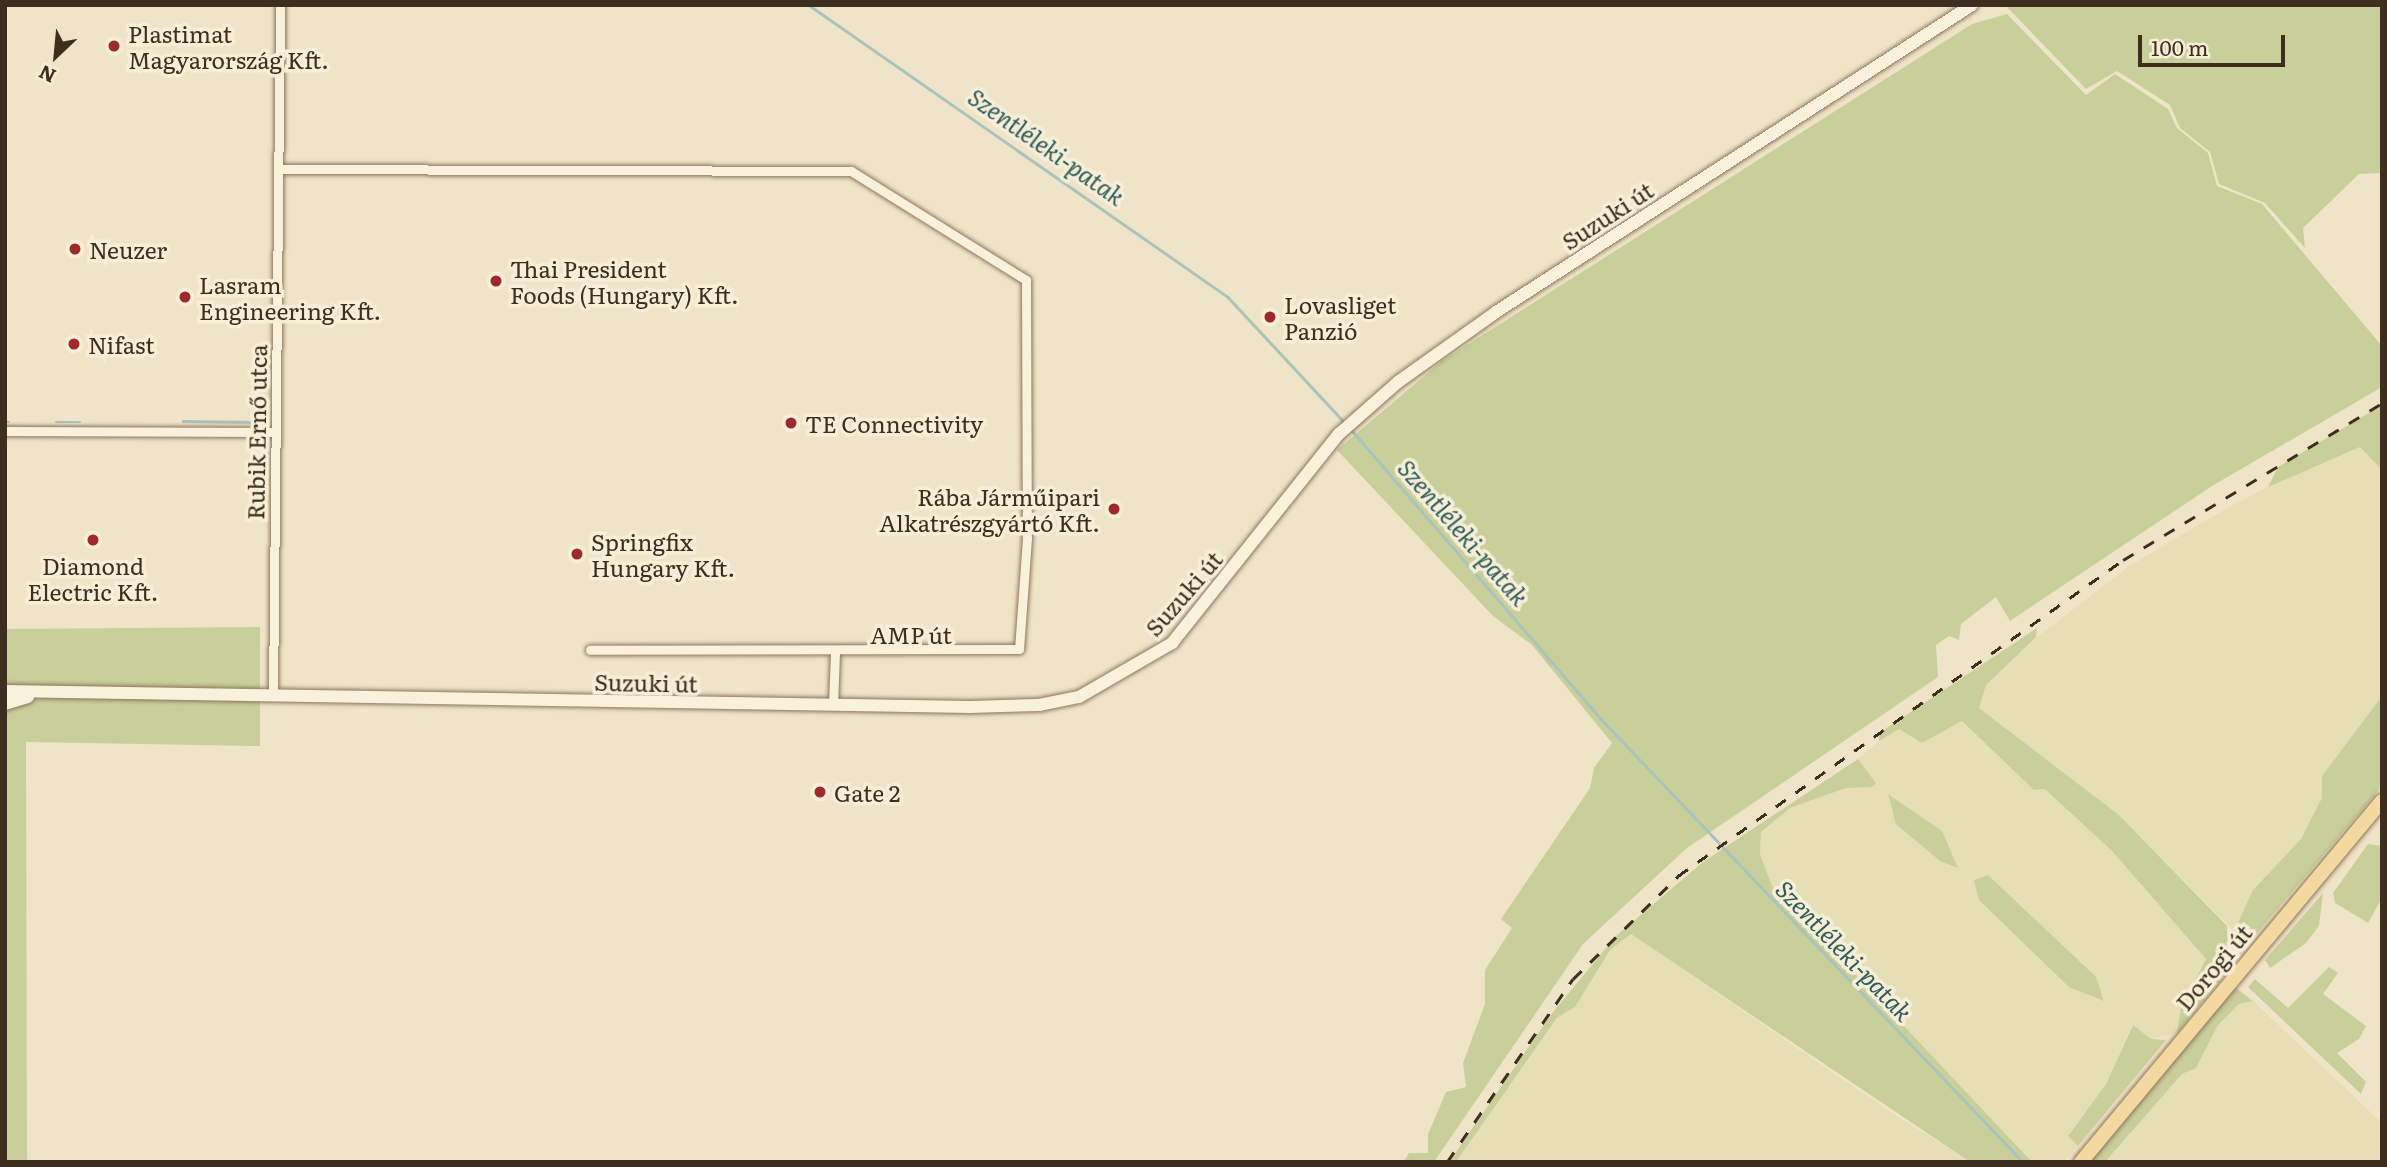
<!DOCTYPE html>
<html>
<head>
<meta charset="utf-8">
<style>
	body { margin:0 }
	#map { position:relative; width:2387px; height:1167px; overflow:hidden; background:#f0e4c8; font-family:Literata,serif }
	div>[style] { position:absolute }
	.farmland>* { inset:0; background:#e6deb5 }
	.green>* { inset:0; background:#c9cf9b }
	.stream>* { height:2.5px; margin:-1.25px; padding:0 1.25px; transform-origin:1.25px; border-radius:1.25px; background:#a9c4bc }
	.roads { filter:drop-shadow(0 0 2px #8d765c) drop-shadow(0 0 2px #8d765c) }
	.street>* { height:9px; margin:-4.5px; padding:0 4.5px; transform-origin:4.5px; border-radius:4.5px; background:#faf1dc }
	.secondary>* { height:12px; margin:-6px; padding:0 6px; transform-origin:6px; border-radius:6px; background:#faf1dc }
	.primary>* { height:14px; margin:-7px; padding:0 7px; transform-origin:7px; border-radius:7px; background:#f3d9a0 }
	.rail>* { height:2.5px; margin-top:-1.25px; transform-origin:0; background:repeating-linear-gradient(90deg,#3d2e20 0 12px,transparent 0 24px) }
	.dots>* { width:19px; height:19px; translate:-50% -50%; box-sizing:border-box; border:4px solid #f7eed8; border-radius:50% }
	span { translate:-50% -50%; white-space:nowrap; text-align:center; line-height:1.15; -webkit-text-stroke:7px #f7eed8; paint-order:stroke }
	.poi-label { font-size:23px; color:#3d2e20 }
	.left { translate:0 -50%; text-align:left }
	.right { translate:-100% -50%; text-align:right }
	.street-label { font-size:23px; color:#3d2e20 }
	.water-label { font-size:24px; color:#2f5d5a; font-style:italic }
	.frame { position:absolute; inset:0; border:7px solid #3d2e20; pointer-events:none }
	.north { position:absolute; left:21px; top:21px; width:70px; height:70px; -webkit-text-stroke:5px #f7eed8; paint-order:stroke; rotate:206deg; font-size:19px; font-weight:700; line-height:28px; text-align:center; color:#3d2e20 }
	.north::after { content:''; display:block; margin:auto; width:24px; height:32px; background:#3d2e20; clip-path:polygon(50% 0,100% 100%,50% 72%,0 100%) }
	.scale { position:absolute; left:2138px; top:35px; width:147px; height:32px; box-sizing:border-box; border:4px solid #3d2e20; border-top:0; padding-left:9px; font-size:21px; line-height:24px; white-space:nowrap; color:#3d2e20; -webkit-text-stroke:5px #f7eed8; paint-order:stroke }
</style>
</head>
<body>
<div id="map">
	<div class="farmland">
		<div style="clip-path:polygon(2360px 447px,2382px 470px,2382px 696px,2322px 776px,2322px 798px,2301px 839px,2253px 890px,2234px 931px,2119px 815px,1979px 708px,1986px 685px,2016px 653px,2131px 565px,2227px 508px,2338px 451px)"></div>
		<div style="clip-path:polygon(1962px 721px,2034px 789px,2045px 788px,2113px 852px,2206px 959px,2181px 1007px,2177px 1033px,2151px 1039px,2132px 1025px,2106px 1084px,2068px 1135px,2078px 1146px,2063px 1162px,2032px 1162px,1772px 887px,1760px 854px,1761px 832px,1790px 808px,1846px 788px,1872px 787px,1876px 783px,1858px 759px,1879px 741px,1899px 729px,1922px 743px)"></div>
		<div style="clip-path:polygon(1631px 934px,1886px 1109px,1970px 1162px,1456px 1162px,1557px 1019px,1575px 1007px,1610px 950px)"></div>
		<div style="clip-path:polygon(2253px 1001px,2382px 1123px,2382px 1162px,2105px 1162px,2182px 1074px,2196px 1067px,2218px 1025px,2239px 1004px)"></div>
	</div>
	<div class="green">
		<div style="clip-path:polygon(2005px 5px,2382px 5px,2382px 173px,2359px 174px,2303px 228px,2305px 248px,2265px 203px,2219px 184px,2210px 152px,2180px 128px,2170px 105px,2117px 71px,2086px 89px)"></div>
		<div style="clip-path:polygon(2007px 14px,2086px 95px,2115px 74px,2168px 109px,2177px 128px,2208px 153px,2217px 186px,2262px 204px,2382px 346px,2382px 387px,2212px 486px,2010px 621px,1996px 597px,1961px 624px,1959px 640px,1949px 636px,1936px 645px,1938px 677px,1687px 848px,1583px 944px,1434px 1162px,1403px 1162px,1409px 1153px,1428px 1153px,1428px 1134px,1446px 1092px,1466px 1087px,1463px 1063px,1485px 1004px,1485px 970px,1512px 928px,1501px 919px,1590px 788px,1594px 768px,1612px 743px,1532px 645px,1493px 616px,1337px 450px,1442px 361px,1972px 24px)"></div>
		<div style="clip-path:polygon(2382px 405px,2382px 470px,2360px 447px,2268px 487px,2278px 467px)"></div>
		<div style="clip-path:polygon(260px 627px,260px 746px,26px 742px,27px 1162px,5px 1162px,5px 629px)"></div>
		<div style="clip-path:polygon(2037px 628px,2036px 637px,1986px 685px,1979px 708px,2119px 815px,2227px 926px,2229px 970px,2177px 1033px,2181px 1007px,2206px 959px,2113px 852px,2045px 789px,2034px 790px,1962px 721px,1922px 743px,1899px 729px,1879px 741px,1879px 733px)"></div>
		<div style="clip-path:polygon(2382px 696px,2382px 786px,2257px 933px,2238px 935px,2234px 931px,2253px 890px,2301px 839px,2322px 798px,2322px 776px)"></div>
		<div style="clip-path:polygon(1858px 759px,1876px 783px,1872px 787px,1846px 788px,1790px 808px,1761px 832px,1760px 854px,1772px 886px,2032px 1162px,1970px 1162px,1631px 934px,1610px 950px,1575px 1007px,1557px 1018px,1456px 1162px,1449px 1162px,1553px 1012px,1616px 936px,1703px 862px)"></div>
		<div style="clip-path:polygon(1888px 794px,1942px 831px,1958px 868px,1940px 861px,1896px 824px)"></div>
		<div style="clip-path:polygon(2368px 844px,2382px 846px,2382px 898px,2368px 923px,2335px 903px,2333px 893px)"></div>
		<div style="clip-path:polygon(1988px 875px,2096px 977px,2104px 1001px,2069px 987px,1979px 900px,1974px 880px)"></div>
		<div style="clip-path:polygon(2323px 893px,2319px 926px,2306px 943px,2270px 968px,2265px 960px)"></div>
		<div style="clip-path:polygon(2329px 967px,2338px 973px,2323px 994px,2366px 1026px,2359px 1039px,2337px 1053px,2366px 1082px,2361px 1094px,2248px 987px,2255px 979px,2288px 1008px)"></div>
		<div style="clip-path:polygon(2235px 987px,2253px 1001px,2239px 1004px,2218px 1025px,2196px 1068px,2182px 1074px,2105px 1162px,2087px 1162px)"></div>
		<div style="clip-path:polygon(2133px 1025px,2151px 1039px,2166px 1040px,2078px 1146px,2068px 1136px,2106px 1084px)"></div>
	</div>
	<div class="stream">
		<div style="left:809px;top:5px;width:511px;rotate:34.87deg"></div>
		<div style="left:1228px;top:297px;width:172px;rotate:47.1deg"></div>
		<div style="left:183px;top:421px;width:78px;rotate:0.7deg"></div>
		<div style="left:5px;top:422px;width:4px"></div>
		<div style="left:56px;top:422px;width:24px"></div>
		<div style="left:1350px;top:428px;width:389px;rotate:49.2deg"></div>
		<div style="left:1604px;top:722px;width:608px;rotate:46.4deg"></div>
	</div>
	<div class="roads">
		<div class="street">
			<div style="left:281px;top:169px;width:570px;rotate:0.2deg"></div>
			<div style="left:851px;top:171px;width:206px;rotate:31.9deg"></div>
			<div style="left:1026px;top:280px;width:258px;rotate:89.8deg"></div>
			<div style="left:1027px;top:538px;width:111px;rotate:94.1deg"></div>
			<div style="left:1019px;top:649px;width:429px;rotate:179.9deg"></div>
			<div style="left:5px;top:431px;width:270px;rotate:0.2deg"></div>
			<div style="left:273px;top:696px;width:691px;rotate:-89.42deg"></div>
			<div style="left:833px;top:705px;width:52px;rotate:-87.8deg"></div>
		</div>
		<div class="secondary">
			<div style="left:5px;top:691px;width:965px;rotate:0.95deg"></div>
			<div style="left:970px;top:707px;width:69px;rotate:-1.7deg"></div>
			<div style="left:1039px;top:705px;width:41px;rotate:-11.3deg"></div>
			<div style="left:1079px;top:697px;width:108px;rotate:-30.1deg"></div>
			<div style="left:1172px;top:643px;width:268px;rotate:-51.4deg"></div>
			<div style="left:1339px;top:434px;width:79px;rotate:-41.4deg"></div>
			<div style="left:1398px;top:382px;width:120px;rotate:-35.5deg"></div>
			<div style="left:1496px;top:312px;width:566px;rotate:-32.82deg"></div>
			<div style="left:5px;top:704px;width:24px;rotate:-17deg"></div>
		</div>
		<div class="primary">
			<div style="left:2081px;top:1162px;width:470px;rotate:-50.2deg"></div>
		</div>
	</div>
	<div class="rail">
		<div style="left:1447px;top:1162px;width:222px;rotate:-55.5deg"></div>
		<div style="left:1573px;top:979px;width:147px;rotate:-44.4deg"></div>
		<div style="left:1678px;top:876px;width:546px;rotate:-35.38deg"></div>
		<div style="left:2123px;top:560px;width:303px;rotate:-31.2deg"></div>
	</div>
	<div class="dots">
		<div style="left:114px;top:46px;background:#9e2a2b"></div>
		<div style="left:75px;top:249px;background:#9e2a2b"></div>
		<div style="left:496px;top:281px;background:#9e2a2b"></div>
		<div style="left:185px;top:297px;background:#9e2a2b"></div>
		<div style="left:1270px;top:317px;background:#9e2a2b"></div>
		<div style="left:74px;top:344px;background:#9e2a2b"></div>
		<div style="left:791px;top:423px;background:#9e2a2b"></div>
		<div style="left:1114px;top:509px;background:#9e2a2b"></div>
		<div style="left:93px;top:540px;background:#9e2a2b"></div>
		<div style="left:577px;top:554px;background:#9e2a2b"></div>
		<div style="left:820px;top:792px;background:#9e2a2b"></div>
	</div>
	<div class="poi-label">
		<span class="left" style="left:128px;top:46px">Plastimat<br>Magyarország Kft.</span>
		<span class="left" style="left:89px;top:249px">Neuzer</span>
		<span class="left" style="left:510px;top:281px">Thai President<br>Foods (Hungary) Kft.</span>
		<span class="left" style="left:199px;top:297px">Lasram<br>Engineering Kft.</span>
		<span class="left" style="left:1284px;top:317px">Lovasliget<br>Panzió</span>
		<span class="left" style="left:88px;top:344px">Nifast</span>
		<span class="left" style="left:805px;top:423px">TE Connectivity</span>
		<span class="right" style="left:1100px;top:509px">Rába Járműipari<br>Alkatrészgyártó Kft.</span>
		<span class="left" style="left:591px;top:554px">Springfix<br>Hungary Kft.</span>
		<span style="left:93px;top:578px">Diamond<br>Electric Kft.</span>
		<span class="left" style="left:834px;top:792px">Gate 2</span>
	</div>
	<div class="street-label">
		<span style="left:1607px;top:215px;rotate:-33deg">Suzuki út</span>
		<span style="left:256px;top:432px;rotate:-89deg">Rubik Ernő utca</span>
		<span style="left:1183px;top:593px;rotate:-49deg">Suzuki út</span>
		<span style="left:911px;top:634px">AMP út</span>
		<span style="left:646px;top:682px;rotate:1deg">Suzuki út</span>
		<span style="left:2213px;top:967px;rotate:-50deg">Dorogi út</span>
	</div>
	<div class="water-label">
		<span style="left:1047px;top:146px;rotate:35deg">Szentléleki-patak</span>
		<span style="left:1464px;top:532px;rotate:49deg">Szentléleki-patak</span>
		<span style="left:1845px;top:950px;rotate:46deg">Szentléleki-patak</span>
	</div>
	<div class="frame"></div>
	<div class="north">N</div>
	<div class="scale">100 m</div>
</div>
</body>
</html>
